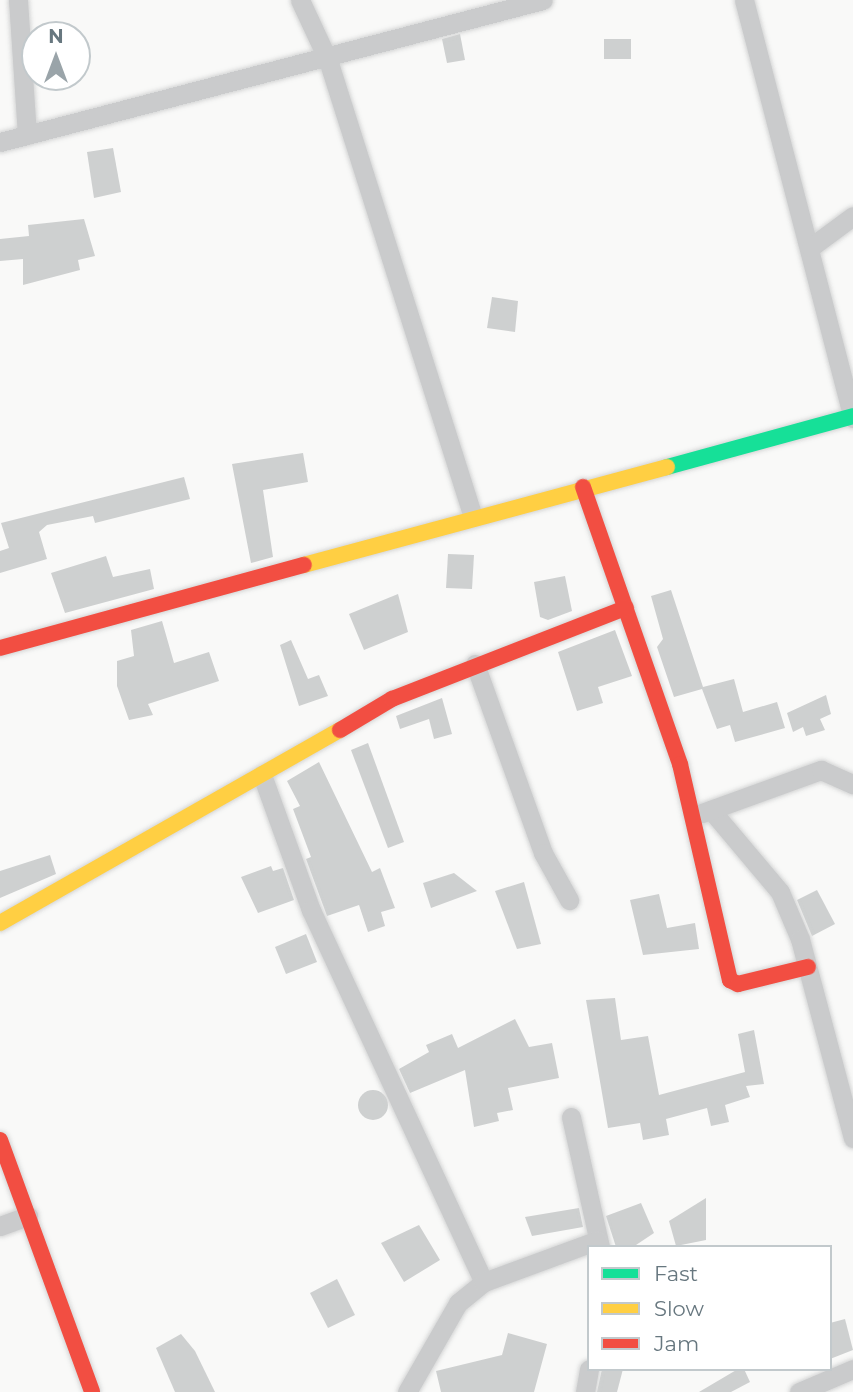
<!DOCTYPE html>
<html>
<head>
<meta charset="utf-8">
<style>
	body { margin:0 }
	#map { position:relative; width:853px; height:1392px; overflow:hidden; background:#f9f9f8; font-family:Montserrat,sans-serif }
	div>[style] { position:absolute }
	.building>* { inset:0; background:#ced0d0 }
	.round { border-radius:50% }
	.roads { filter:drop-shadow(0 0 2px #d4d5d5) drop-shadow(0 0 2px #d4d5d5) }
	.street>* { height:19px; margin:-9.5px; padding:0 9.5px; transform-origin:9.5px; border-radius:9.5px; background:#cacbcc }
	.fast>* { height:16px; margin:-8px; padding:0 8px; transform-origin:8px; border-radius:8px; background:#16e098 }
	.slow>* { height:16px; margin:-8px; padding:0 8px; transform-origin:8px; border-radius:8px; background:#ffcf43 }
	.jam>* { height:16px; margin:-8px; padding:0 8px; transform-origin:8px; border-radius:8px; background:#f24e42 }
	span { translate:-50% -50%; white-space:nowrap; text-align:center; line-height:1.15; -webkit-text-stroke:7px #fff; paint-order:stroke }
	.legend { position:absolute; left:587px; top:1245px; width:245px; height:126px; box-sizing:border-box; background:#fff; border:2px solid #c2c9cc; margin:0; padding:9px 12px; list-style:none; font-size:21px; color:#67777f }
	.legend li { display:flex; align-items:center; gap:14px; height:35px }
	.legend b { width:35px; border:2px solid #c2c9cc }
	.north { position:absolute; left:21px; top:21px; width:70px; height:70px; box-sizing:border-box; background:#fff; border:2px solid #c2c9cc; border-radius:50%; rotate:0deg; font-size:19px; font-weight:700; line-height:28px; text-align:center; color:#67777f }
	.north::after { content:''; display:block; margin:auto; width:24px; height:32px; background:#9aa4a9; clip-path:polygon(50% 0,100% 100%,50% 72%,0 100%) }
</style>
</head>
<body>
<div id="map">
	<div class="building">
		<div style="clip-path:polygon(460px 34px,465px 60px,447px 63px,442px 39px)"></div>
		<div style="clip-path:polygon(604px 39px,631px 39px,631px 59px,604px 59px)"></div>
		<div style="clip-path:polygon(113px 148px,121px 192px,94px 198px,87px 152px)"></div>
		<div style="clip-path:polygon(84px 219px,95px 256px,78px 260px,80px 270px,23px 285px,23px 259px,0 261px,0 239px,29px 236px,28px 225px)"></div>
		<div style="clip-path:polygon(492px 297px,518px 301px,515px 332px,487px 328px)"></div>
		<div style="clip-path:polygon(303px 453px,308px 482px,263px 490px,273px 557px,251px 563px,232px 464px)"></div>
		<div style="clip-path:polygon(184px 477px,190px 499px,95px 523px,93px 516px,47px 525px,39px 532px,47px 559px,0 573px,0 551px,9px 548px,1px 523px)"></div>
		<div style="clip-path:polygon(448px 554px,474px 555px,472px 589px,446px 588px)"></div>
		<div style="clip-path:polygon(106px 556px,113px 577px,150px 569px,154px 589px,65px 613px,51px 573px)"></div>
		<div style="clip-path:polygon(565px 576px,572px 611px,548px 620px,540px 617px,534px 582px)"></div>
		<div style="clip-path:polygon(671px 590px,703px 687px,734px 679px,743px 712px,777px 702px,785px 728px,735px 742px,730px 725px,717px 729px,702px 689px,674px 697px,657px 647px,663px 639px,651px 596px)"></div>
		<div style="clip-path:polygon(398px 594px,408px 632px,364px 650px,349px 614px)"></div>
		<div style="clip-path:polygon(162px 621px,174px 663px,209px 652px,219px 681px,148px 704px,153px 715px,129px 720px,117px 686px,117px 661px,134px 656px,131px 630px)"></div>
		<div style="clip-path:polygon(615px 630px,632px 676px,598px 687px,603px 703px,577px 711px,558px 652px)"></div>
		<div style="clip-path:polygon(291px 640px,308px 679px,319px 675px,328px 696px,299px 706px,280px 645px)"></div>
		<div style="clip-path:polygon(826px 695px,831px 714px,820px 719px,825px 730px,806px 736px,803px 727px,793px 732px,787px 713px)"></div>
		<div style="clip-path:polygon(442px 698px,452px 734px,434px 739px,429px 719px,400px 729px,396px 716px)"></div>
		<div style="clip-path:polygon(368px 743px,404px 842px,388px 848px,351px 750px)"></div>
		<div style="clip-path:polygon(319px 762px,372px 872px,380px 868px,395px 908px,381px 912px,385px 926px,368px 932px,359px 905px,327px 916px,306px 859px,311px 857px,293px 809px,300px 806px,287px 781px)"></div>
		<div style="clip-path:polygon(50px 855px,56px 874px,0 898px,0 871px)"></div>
		<div style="clip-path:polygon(271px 866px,273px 871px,283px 868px,294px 900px,258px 913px,241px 877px)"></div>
		<div style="clip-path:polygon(454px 873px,477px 891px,431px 908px,423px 883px)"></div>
		<div style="clip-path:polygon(524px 882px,541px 944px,517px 949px,495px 891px)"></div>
		<div style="clip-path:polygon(817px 890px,835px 924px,812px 936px,797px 900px)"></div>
		<div style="clip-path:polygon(659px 894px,667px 928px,695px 923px,699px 949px,643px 955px,630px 900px)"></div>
		<div style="clip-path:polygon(306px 934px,317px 962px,286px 974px,275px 947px)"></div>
		<div style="clip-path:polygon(615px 998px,621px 1040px,648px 1036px,659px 1095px,745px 1072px,738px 1034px,754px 1030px,764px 1084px,746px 1086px,750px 1097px,725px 1105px,729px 1122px,711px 1126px,707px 1108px,666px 1119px,669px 1135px,643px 1140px,640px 1123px,608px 1128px,586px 1000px)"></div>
		<div style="clip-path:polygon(515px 1019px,529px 1047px,552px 1043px,559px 1078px,508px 1088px,513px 1110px,497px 1113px,499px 1121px,474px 1127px,465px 1070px,410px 1093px,399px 1069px,429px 1052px,426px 1045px,452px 1034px,458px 1048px)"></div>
		<div class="round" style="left:358px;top:1090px;width:30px;height:30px"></div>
		<div style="clip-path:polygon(706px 1198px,706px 1240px,676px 1246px,669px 1221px)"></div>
		<div style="clip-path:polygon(641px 1203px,654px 1233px,633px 1247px,616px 1247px,606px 1216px)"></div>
		<div style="clip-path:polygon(579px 1208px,583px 1227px,532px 1236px,525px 1217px)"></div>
		<div style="clip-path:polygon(419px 1225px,440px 1260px,404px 1282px,381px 1243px)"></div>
		<div style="clip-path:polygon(337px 1279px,355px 1315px,328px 1328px,310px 1293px)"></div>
		<div style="clip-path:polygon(845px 1319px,853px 1350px,830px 1359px,830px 1323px)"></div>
		<div style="clip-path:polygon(508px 1333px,547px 1344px,534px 1392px,441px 1392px,436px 1371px,502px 1355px)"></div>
		<div style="clip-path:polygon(181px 1334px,195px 1351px,215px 1392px,175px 1392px,156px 1348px)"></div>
		<div style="clip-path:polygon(602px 1369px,623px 1369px,617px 1392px,597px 1392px)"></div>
		<div style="clip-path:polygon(738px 1369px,744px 1369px,750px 1382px,731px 1392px,699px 1392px)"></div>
	</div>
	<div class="roads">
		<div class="street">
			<div style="left:18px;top:0;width:135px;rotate:86.2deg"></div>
			<div style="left:300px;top:0;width:66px;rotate:65deg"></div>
			<div style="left:328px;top:60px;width:478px;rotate:72.4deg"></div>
			<div style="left:744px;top:0;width:432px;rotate:75.4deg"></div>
			<div style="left:0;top:142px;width:561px;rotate:-14.66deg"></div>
			<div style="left:811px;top:247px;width:52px;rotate:-36.4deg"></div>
			<div style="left:475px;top:664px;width:201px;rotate:70.2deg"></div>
			<div style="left:543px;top:853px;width:54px;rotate:61deg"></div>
			<div style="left:262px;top:775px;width:144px;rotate:70.1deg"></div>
			<div style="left:311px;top:910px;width:410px;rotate:65.1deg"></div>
			<div style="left:711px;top:810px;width:107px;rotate:49.9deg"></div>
			<div style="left:780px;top:892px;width:51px;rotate:66.9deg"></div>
			<div style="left:800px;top:939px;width:206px;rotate:75.1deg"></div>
			<div style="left:702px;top:813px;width:127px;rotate:-19.9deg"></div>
			<div style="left:821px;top:770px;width:35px;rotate:24deg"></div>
			<div style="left:571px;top:1117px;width:133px;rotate:77.4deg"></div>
			<div style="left:0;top:1226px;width:30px;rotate:-20deg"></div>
			<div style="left:407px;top:1392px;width:103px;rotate:-60.2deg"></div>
			<div style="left:458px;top:1303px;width:33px;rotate:-39deg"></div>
			<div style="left:484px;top:1282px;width:121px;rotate:-20.2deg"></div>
			<div style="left:585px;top:1392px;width:23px;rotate:-80deg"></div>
			<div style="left:799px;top:1392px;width:59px;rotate:-23.1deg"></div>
		</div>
		<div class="fast">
			<div style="left:667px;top:467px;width:193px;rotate:-15.3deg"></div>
		</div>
		<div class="slow">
			<div style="left:304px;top:565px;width:376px;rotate:-15.1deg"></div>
			<div style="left:0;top:923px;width:391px;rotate:-29.6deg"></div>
		</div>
		<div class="jam">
			<div style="left:583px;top:487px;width:293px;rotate:70.7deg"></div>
			<div style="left:680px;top:764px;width:222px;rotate:77deg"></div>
			<div style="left:730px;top:980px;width:9px;rotate:27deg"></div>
			<div style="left:738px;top:984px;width:72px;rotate:-13.7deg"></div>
			<div style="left:0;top:648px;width:315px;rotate:-15.3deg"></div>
			<div style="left:340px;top:730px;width:61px;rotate:-30.8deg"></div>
			<div style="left:392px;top:699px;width:251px;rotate:-21.3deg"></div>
			<div style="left:0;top:1140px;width:268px;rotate:69.9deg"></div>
		</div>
	</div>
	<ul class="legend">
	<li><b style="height:9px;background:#16e098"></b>Fast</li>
	<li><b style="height:9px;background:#ffcf43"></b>Slow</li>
	<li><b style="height:9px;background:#f24e42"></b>Jam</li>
	</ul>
	<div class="north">N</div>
</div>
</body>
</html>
